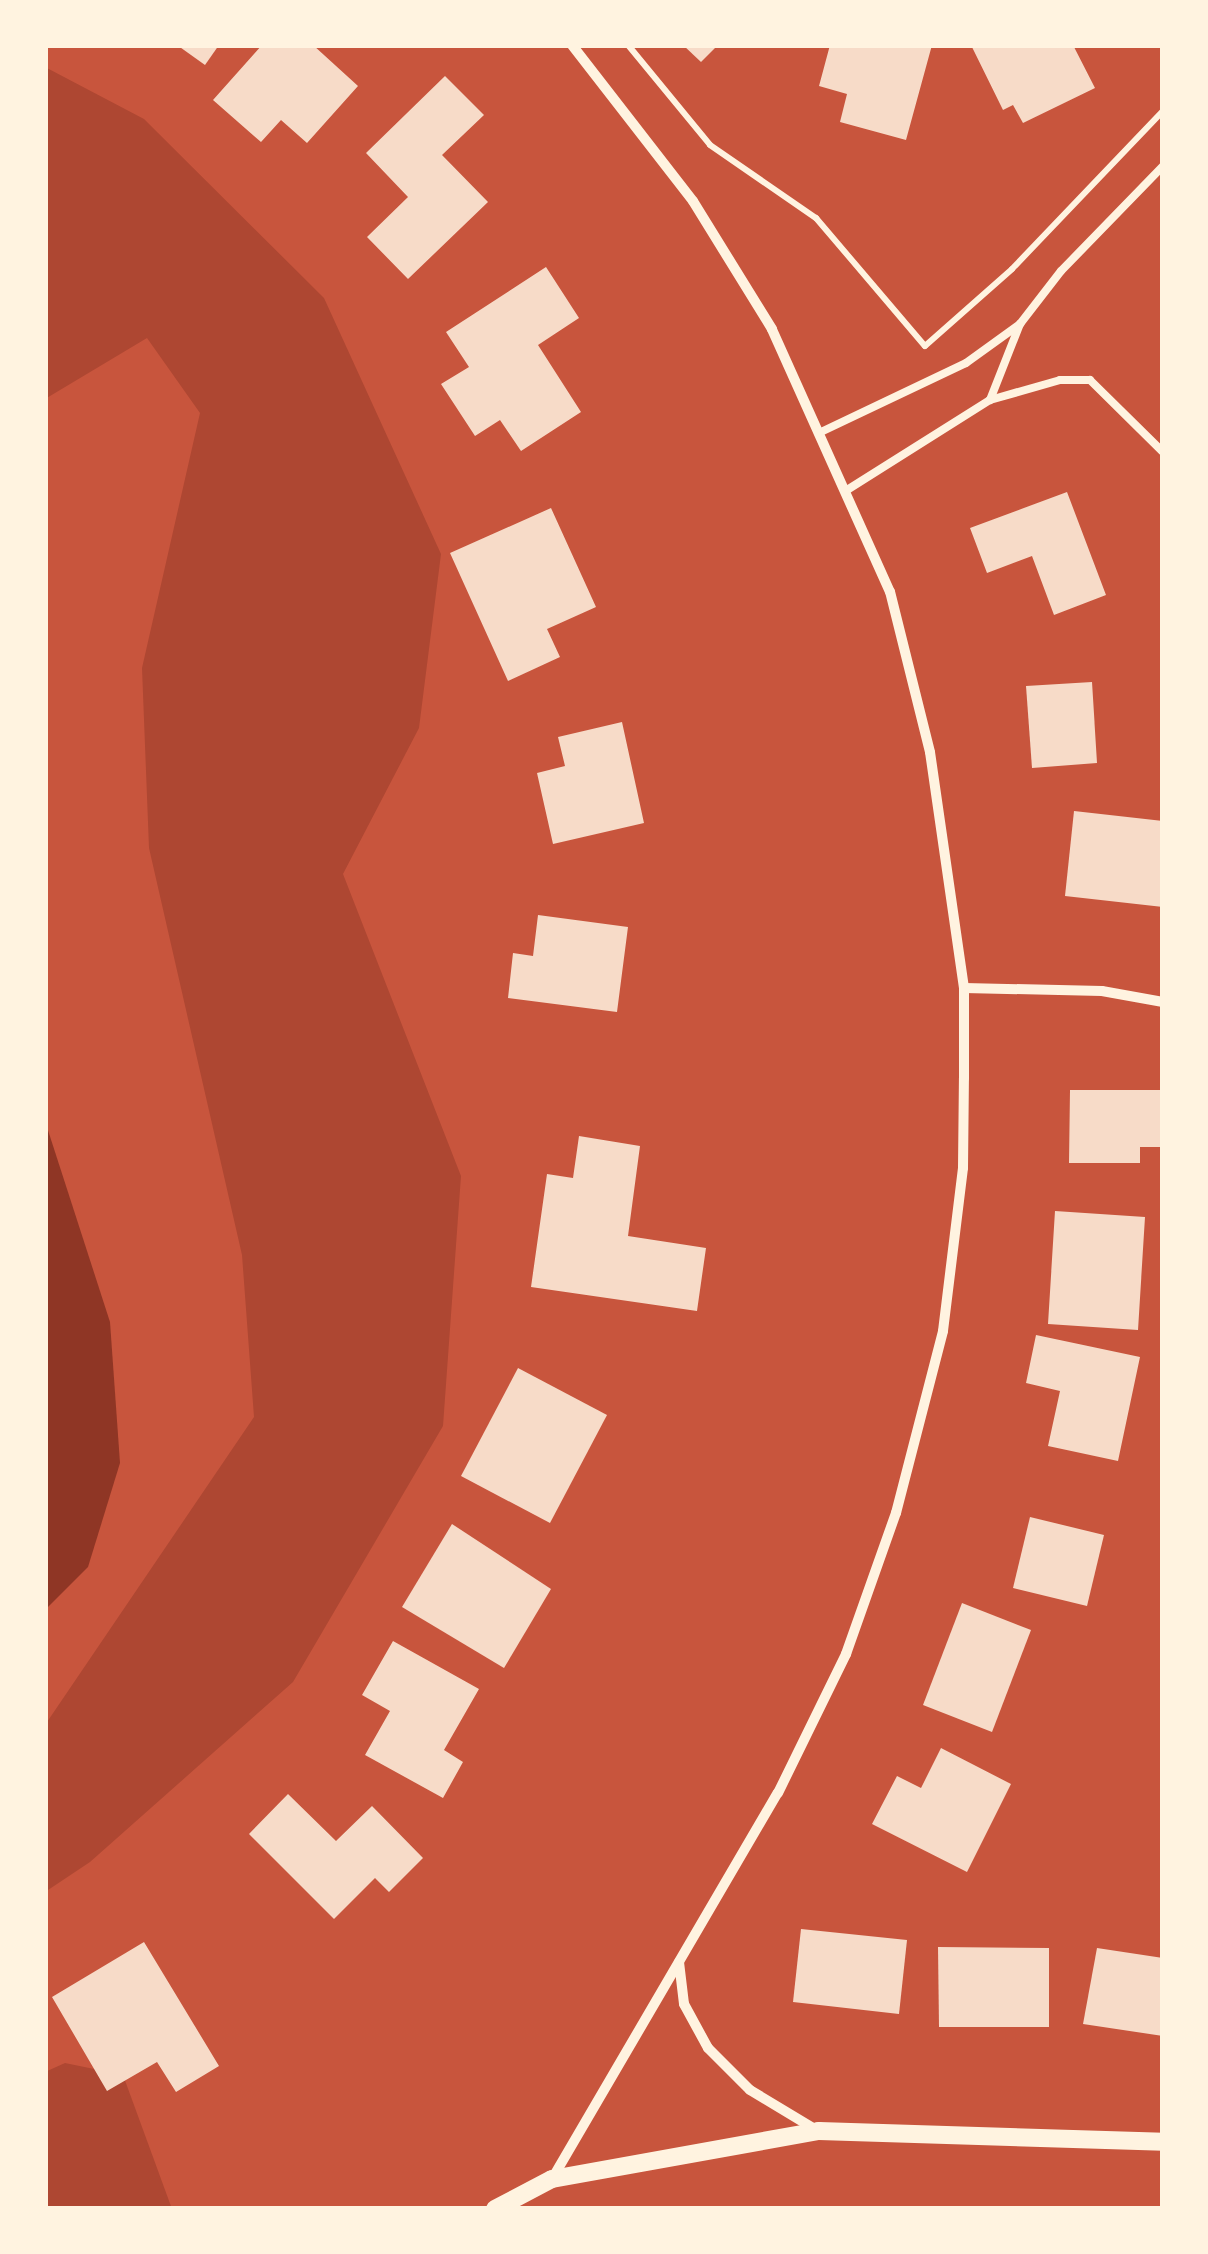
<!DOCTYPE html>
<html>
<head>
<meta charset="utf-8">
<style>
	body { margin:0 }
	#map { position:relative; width:1208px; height:2254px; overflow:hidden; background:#c8553d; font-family:"Playfair Display",serif }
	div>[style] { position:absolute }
	.green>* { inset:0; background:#ae4732 }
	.water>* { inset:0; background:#8f3625 }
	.building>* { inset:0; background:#f7dbc8 }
	.path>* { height:6px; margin:-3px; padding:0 3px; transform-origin:3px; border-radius:3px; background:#fff3e0 }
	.service>* { height:8px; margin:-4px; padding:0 4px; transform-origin:4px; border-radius:4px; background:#fff3e0 }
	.minor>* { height:10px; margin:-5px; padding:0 5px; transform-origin:5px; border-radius:5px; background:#fff3e0 }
	.tertiary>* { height:18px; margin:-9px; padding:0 9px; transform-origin:9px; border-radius:9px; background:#fff3e0 }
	span { translate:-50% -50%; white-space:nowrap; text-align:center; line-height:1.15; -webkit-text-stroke:8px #fff3e0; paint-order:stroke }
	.frame { position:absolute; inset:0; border:48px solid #fff3e0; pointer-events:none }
</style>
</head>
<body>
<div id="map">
	<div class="green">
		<div style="clip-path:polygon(45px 67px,144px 119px,324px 298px,441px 554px,419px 728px,343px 874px,461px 1176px,443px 1426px,293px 1682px,90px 1862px,45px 1892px,45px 1725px,254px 1417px,242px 1255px,149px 848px,142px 668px,200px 413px,147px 338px,45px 399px)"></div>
		<div style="clip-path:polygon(65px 2063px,123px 2075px,172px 2209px,45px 2209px,45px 2072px)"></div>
	</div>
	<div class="water">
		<div style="clip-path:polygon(45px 1121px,110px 1322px,120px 1463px,88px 1567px,45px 1610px)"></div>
	</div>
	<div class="building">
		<div style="clip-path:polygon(177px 45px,219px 45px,205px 65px)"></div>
		<div style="clip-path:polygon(262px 45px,313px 45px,358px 86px,307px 143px,281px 120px,261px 142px,213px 100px)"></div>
		<div style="clip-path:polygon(683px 45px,718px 45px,701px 62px)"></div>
		<div style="clip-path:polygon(830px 45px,932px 45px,906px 140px,840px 122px,847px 94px,819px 86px)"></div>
		<div style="clip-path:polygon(971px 45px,1073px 45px,1095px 88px,1023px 123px,1013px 105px,1003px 110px)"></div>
		<div style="clip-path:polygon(445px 76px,484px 115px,442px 155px,488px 202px,408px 279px,367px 237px,408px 197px,366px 153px)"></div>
		<div style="clip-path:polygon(546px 267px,579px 318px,538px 345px,581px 412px,521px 451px,500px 420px,475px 436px,441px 384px,469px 367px,446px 332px)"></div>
		<div style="clip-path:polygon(1067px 492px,1106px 595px,1054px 615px,1032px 556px,987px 573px,970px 528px)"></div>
		<div style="clip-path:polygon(551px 508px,596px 607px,547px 629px,560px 657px,508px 681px,450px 553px)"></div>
		<div style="clip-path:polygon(1092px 682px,1097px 763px,1032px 768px,1026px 686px)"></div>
		<div style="clip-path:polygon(622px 722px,644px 823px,553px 844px,537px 773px,565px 766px,558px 737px)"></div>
		<div style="clip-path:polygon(1074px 811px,1163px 821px,1163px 907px,1065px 896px)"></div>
		<div style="clip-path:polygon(538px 915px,628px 927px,617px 1012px,508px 998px,513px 953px,533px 956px)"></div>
		<div style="clip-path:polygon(1070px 1090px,1163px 1090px,1163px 1147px,1140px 1147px,1140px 1163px,1069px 1163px)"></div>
		<div style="clip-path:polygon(579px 1136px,640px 1146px,628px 1236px,706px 1248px,697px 1311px,531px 1287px,547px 1174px,573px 1178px)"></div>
		<div style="clip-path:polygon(1055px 1211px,1145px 1217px,1138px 1330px,1048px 1324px)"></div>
		<div style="clip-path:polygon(1036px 1335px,1140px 1357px,1118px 1461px,1048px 1446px,1060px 1391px,1026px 1383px)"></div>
		<div style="clip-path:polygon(518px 1368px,607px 1415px,550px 1523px,461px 1476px)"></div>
		<div style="clip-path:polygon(1030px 1517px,1104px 1535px,1087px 1606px,1013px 1588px)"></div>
		<div style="clip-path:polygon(452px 1524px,551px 1589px,504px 1668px,402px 1607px)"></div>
		<div style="clip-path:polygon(962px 1603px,1031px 1630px,992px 1732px,923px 1705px)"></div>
		<div style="clip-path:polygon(393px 1641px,479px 1689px,444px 1750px,463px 1762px,443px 1798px,365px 1755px,390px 1711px,362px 1695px)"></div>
		<div style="clip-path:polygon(941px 1748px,1011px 1784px,967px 1872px,872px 1824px,897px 1776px,921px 1788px)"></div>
		<div style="clip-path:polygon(288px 1794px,336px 1841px,372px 1806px,423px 1858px,389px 1892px,375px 1878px,334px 1919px,249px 1834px)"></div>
		<div style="clip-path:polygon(801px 1929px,907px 1940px,899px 2014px,793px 2002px)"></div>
		<div style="clip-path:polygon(144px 1942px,219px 2066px,176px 2092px,157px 2062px,107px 2091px,52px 1997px)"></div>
		<div style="clip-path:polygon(938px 1947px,1049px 1948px,1049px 2027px,939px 2027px)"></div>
		<div style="clip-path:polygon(1097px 1948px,1163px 1958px,1163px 2036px,1083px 2024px)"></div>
	</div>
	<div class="path">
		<div style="left:628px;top:45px;width:129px;rotate:50.6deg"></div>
		<div style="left:710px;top:145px;width:129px;rotate:34.6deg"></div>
		<div style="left:816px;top:218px;width:168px;rotate:49.6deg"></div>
		<div style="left:925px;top:346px;width:116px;rotate:-41.5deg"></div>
		<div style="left:1012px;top:269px;width:219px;rotate:-46.3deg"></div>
	</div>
	<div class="service">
		<div style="left:990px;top:400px;width:73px;rotate:-15.9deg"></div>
		<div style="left:1060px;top:380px;width:30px"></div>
		<div style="left:1090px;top:380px;width:103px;rotate:44.6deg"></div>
		<div style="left:823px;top:431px;width:158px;rotate:-25.4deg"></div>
		<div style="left:966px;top:363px;width:67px;rotate:-35.8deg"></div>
		<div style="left:847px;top:490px;width:169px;rotate:-32.2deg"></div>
		<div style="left:990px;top:400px;width:82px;rotate:-68.5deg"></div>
		<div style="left:1020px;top:324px;width:67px;rotate:-52.3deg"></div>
		<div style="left:1061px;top:271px;width:146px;rotate:-45.8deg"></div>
	</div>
	<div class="minor">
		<div style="left:964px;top:988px;width:138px;rotate:1.2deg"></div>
		<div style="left:1102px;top:991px;width:62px;rotate:10.2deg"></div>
		<div style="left:679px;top:1962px;width:42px;rotate:83.2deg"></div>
		<div style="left:684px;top:2004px;width:50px;rotate:61.4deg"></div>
		<div style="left:708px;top:2048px;width:59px;rotate:45deg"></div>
		<div style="left:750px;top:2090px;width:79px;rotate:31.1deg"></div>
		<div style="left:552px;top:2179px;width:447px;rotate:-59.7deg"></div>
		<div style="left:778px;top:1793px;width:155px;rotate:-63.9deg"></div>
		<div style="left:846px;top:1654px;width:150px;rotate:-70.5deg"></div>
		<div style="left:896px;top:1513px;width:188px;rotate:-75.5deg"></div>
		<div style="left:943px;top:1331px;width:164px;rotate:-83deg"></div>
		<div style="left:963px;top:1168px;width:90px;rotate:-89.4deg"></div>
		<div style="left:964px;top:1078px;width:90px;rotate:-90deg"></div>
		<div style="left:964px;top:988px;width:238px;rotate:-98.2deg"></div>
		<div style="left:930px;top:752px;width:165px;rotate:-104deg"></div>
		<div style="left:890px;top:592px;width:288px;rotate:-114.2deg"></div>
		<div style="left:772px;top:329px;width:150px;rotate:-121.7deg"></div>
		<div style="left:693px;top:201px;width:197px;rotate:-127.8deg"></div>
	</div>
	<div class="tertiary">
		<div style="left:495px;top:2209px;width:64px;rotate:-27.8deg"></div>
		<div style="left:552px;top:2179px;width:271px;rotate:-10.2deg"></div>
		<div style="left:819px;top:2131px;width:344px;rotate:1.8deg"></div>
	</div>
	<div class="frame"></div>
</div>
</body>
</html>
